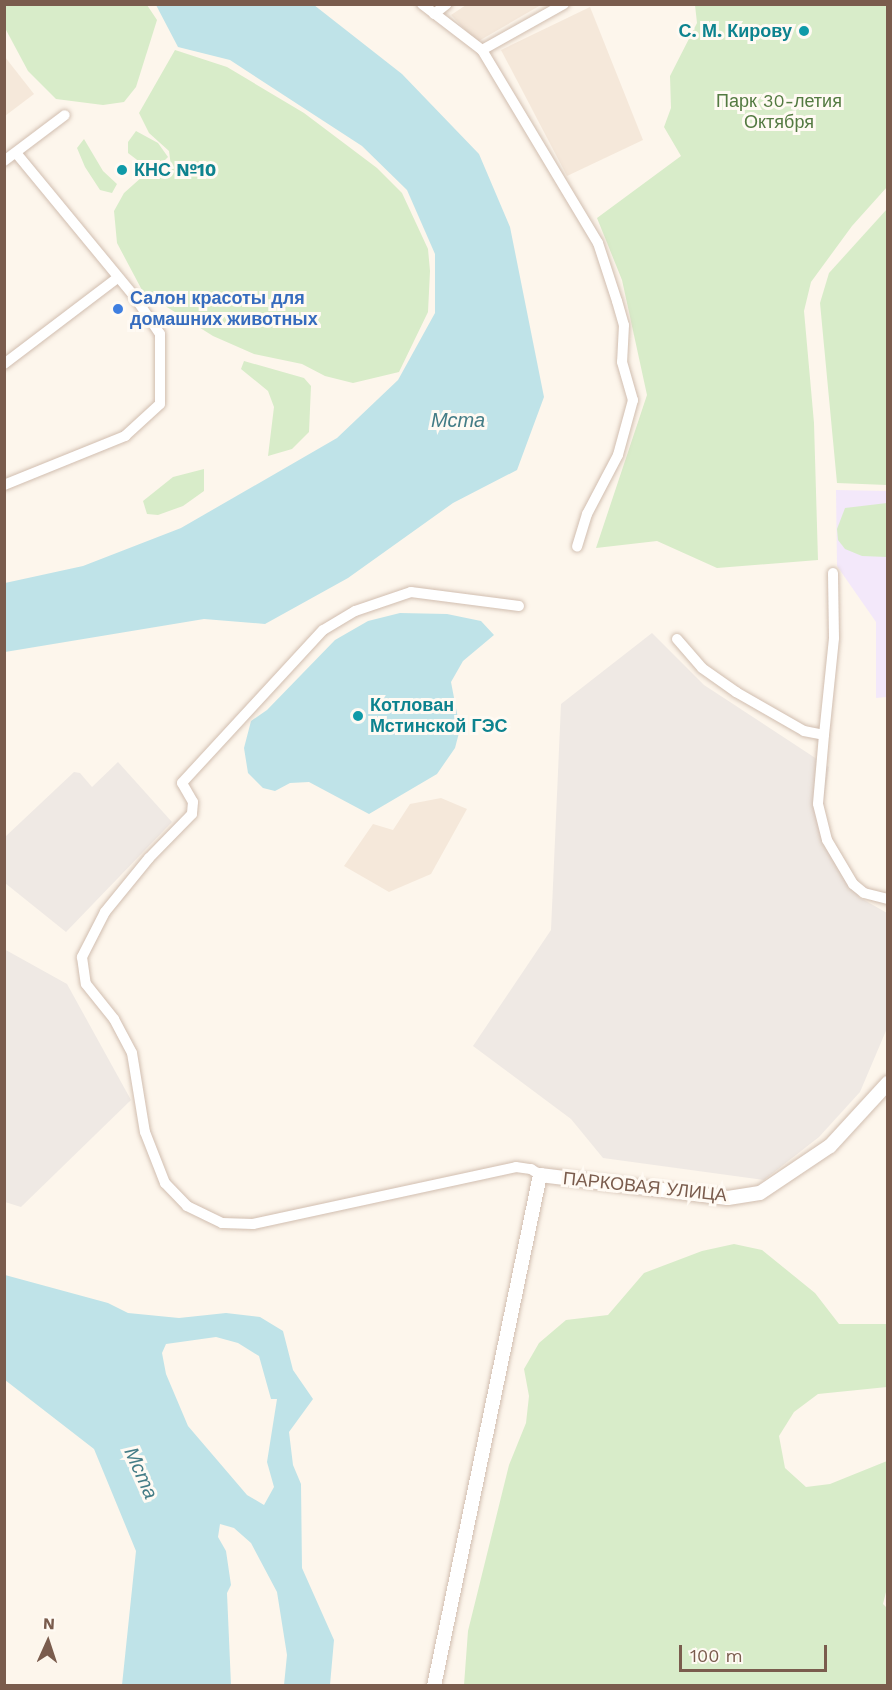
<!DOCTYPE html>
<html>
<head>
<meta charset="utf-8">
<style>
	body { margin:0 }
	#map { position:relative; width:892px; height:1690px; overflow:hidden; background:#fdf6ec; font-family:"Work Sans",sans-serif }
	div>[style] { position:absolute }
	.residential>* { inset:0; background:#f5e8da }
	.industrial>* { inset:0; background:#efe9e4 }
	.education>* { inset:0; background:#f3e8fa }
	.green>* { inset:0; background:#d8ecc9 }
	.water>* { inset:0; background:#bfe3e8 }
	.roads { filter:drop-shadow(0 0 2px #d1beb0) drop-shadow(0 0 2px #d1beb0) }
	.minor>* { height:10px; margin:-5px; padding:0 5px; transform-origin:5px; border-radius:5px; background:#fff }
	.tertiary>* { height:14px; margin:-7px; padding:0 7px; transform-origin:7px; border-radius:7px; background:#fff }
	.dots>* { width:16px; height:16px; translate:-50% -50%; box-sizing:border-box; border:3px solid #fffaf3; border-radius:50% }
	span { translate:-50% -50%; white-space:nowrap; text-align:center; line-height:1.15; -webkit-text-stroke:6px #fffaf3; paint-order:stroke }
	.culture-label { font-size:18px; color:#0d838f; font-weight:700 }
	.right { translate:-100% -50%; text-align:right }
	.left { translate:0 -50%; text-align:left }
	.park-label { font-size:18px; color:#537a41 }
	.shop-label { font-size:18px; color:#366cbe; font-weight:700 }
	.street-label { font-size:18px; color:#7a5c4d }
	.water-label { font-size:20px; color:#437c86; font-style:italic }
	.frame { position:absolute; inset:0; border:6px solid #7a5c4d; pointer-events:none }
	.north { position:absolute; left:18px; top:1612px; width:60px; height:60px; -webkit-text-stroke:4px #fffaf3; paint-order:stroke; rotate:3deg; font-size:16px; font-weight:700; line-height:24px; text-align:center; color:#7a5c4d }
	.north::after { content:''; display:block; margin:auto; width:21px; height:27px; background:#7a5c4d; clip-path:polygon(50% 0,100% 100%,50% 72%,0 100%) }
	.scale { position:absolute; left:679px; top:1645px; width:148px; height:27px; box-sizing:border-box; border:3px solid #7a5c4d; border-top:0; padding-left:8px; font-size:18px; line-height:21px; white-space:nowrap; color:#7a5c4d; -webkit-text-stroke:4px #fffaf3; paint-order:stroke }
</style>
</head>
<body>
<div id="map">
	<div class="residential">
		<div style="clip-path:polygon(466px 5px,541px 5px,477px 42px,451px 15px)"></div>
		<div style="clip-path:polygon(590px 7px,643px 140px,567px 176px,501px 50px)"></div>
		<div style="clip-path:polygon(5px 57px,34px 94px,5px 116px,4px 116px)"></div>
		<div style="clip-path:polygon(441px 798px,467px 809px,431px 874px,389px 892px,344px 866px,373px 824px,393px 830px,410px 804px)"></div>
	</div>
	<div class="industrial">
		<div style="clip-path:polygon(652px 633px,704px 685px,829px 767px,820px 824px,859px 897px,887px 913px,888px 1026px,860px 1092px,819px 1137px,764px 1180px,603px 1158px,571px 1119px,473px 1046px,551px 930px,561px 704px)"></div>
		<div style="clip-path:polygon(118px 762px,172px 822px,66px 932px,5px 883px,5px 837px,74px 772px,80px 773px,92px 787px)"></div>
		<div style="clip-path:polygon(4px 949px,67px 984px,131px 1100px,21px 1207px,5px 1202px)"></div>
	</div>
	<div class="education">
		<div style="clip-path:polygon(836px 490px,887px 491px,887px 697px,876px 698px,876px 622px,837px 566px)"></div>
	</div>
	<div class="green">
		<div style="clip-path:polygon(4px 5px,147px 5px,157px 20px,136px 87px,124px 102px,103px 105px,56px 99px,28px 71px,5px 28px)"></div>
		<div style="clip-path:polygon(695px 5px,887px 5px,887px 187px,852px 226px,811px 282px,804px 311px,814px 423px,818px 560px,717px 568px,657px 541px,596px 548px,647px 395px,622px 280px,597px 218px,681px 156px,664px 127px,671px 108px,670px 76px,697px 23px)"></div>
		<div style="clip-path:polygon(175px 50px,227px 67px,304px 113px,377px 168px,402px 193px,428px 249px,430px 271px,428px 312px,399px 372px,353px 383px,325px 376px,302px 364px,254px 354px,213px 336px,143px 292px,117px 243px,114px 211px,124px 193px,143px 176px,172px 174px,169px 151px,149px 133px,139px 113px)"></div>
		<div style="clip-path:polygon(136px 131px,158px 143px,168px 157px,153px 172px,128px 153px,128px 142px)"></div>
		<div style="clip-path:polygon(84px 139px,103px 171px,117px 184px,112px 193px,100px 190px,85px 167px,77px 148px)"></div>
		<div style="clip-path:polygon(887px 209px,887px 485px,837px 483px,820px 303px,829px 273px)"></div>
		<div style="clip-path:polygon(244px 361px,304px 378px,311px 386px,309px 432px,292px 449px,268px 456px,274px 407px,268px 391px,241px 369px)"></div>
		<div style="clip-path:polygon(204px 469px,204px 491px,183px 506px,158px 515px,147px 514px,143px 501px,173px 477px)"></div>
		<div style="clip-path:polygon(887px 503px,887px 557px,862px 556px,845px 549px,838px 540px,837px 529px,845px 508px)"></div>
		<div style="clip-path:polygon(734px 1244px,762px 1250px,815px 1293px,839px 1324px,887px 1324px,887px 1387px,818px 1394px,794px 1412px,779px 1436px,785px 1468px,806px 1487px,830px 1484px,887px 1461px,888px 1584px,883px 1604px,887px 1608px,887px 1685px,464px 1685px,468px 1631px,509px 1465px,526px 1423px,529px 1396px,524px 1369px,539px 1343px,566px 1320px,608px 1315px,644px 1273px,702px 1251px)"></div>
	</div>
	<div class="water">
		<div style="clip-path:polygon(156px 5px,314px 5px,402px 74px,479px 154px,510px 227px,544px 397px,517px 470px,453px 503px,348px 578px,265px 624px,204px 619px,5px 652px,5px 583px,83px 566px,181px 528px,337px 438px,398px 380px,435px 313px,435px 254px,407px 190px,362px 146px,230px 60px,178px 47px)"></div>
		<div style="clip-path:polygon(400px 613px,447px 614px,481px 621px,494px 635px,463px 661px,451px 682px,460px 729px,455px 748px,437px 774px,369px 814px,309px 782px,290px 783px,275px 791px,263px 788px,248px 773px,244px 748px,251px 721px,267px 710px,335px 640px,368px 621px)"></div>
		<div style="clip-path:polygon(evenodd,5px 1275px,108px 1303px,128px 1313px,179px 1318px,226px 1313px,260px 1317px,283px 1331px,293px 1370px,313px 1399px,289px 1432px,293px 1465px,301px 1484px,302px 1568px,334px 1640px,330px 1685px,284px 1685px,287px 1655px,277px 1592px,251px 1543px,234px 1528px,220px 1524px,218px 1537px,226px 1551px,231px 1585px,227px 1593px,231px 1685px,122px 1685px,136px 1551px,94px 1449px,5px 1380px,5px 1275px,216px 1337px,238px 1343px,259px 1356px,271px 1399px,277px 1399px,267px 1462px,274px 1487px,264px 1505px,247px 1495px,188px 1426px,166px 1374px,162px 1353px,166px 1344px,216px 1337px)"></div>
	</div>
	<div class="roads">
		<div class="minor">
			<div style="left:422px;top:4px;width:76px;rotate:37.5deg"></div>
			<div style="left:482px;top:50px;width:225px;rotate:59deg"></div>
			<div style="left:598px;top:243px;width:61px;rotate:71.9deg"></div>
			<div style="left:617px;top:301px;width:25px;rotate:74deg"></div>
			<div style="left:624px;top:325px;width:37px;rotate:93deg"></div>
			<div style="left:622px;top:362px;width:40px;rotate:74deg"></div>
			<div style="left:633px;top:400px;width:57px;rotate:105.3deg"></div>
			<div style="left:618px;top:455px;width:67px;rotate:117.7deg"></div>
			<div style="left:587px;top:514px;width:34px;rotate:107deg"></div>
			<div style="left:434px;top:14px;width:16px;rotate:-38deg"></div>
			<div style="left:482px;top:50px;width:94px;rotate:-29.3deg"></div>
			<div style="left:4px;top:161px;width:76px;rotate:-37deg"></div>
			<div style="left:4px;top:364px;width:141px;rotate:-37.2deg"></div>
			<div style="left:4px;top:485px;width:131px;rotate:-22deg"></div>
			<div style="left:125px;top:436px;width:47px;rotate:-42.4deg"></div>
			<div style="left:160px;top:404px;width:70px;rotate:-90deg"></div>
			<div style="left:160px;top:334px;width:46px;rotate:-124.4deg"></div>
			<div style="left:134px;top:296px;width:185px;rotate:-129.5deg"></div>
			<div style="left:519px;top:606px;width:109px;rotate:-172.6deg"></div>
			<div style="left:411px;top:592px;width:59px;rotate:161.3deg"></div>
			<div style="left:355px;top:611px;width:37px;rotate:149deg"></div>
			<div style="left:323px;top:630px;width:208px;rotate:132.7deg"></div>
			<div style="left:182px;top:783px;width:22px;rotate:60deg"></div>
			<div style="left:193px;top:802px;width:12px;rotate:95deg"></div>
			<div style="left:192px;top:814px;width:62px;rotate:134.3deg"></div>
			<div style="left:149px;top:858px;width:70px;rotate:129.2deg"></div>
			<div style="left:105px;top:912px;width:51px;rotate:117.1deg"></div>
			<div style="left:82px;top:957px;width:27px;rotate:82deg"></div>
			<div style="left:86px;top:984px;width:45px;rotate:51.3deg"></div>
			<div style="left:114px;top:1019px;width:38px;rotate:62deg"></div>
			<div style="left:132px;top:1053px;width:80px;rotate:80.7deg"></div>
			<div style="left:145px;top:1132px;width:55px;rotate:68.6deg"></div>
			<div style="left:165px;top:1183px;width:32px;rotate:46deg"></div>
			<div style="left:187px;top:1206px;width:39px;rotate:26deg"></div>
			<div style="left:222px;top:1223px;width:31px;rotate:2deg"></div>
			<div style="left:253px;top:1224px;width:269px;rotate:-12.2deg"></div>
			<div style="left:516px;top:1167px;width:15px;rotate:8deg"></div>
			<div style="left:531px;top:1169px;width:11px;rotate:34deg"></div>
			<div style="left:677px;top:639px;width:38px;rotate:49deg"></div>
			<div style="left:702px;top:668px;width:42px;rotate:35.2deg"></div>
			<div style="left:736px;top:692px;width:78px;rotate:29.8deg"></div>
			<div style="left:804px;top:731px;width:20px;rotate:11deg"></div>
			<div style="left:824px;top:735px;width:69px;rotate:95deg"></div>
			<div style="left:818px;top:804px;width:37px;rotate:76deg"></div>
			<div style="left:827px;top:840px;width:51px;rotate:59.4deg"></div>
			<div style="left:853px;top:884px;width:14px;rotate:39deg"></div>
			<div style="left:864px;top:893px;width:25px;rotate:14deg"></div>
			<div style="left:824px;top:735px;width:98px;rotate:-84.1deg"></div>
			<div style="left:834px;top:638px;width:65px;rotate:-90.9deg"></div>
		</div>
		<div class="tertiary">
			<div style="left:434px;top:1686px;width:522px;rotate:-78.28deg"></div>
			<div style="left:540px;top:1175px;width:189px;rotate:7deg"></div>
			<div style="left:728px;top:1198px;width:32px;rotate:-9deg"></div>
			<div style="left:760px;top:1193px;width:84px;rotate:-33.9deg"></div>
			<div style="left:830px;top:1146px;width:86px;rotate:-47.4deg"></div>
		</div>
	</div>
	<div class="dots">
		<div style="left:804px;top:31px;background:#0f9aa8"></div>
		<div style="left:122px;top:170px;background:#0f9aa8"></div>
		<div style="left:118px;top:309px;background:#3f7fe0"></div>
		<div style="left:358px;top:716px;background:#0f9aa8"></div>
	</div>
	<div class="culture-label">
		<span class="right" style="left:792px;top:31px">С. М. Кирову</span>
		<span class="left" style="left:134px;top:170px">КНС №10</span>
		<span class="left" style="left:370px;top:716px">Котлован<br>Мстинской ГЭС</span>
	</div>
	<div class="park-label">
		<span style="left:779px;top:112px">Парк 30-летия<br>Октября</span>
	</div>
	<div class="shop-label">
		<span class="left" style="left:130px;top:309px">Салон красоты для<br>домашних животных</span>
	</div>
	<div class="street-label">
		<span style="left:645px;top:1187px;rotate:6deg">ПАРКОВАЯ УЛИЦА</span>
	</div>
	<div class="water-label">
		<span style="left:458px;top:420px">Мста</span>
		<span style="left:141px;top:1473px;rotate:66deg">Мста</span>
	</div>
	<div class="frame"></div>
	<div class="north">N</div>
	<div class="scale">100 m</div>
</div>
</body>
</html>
